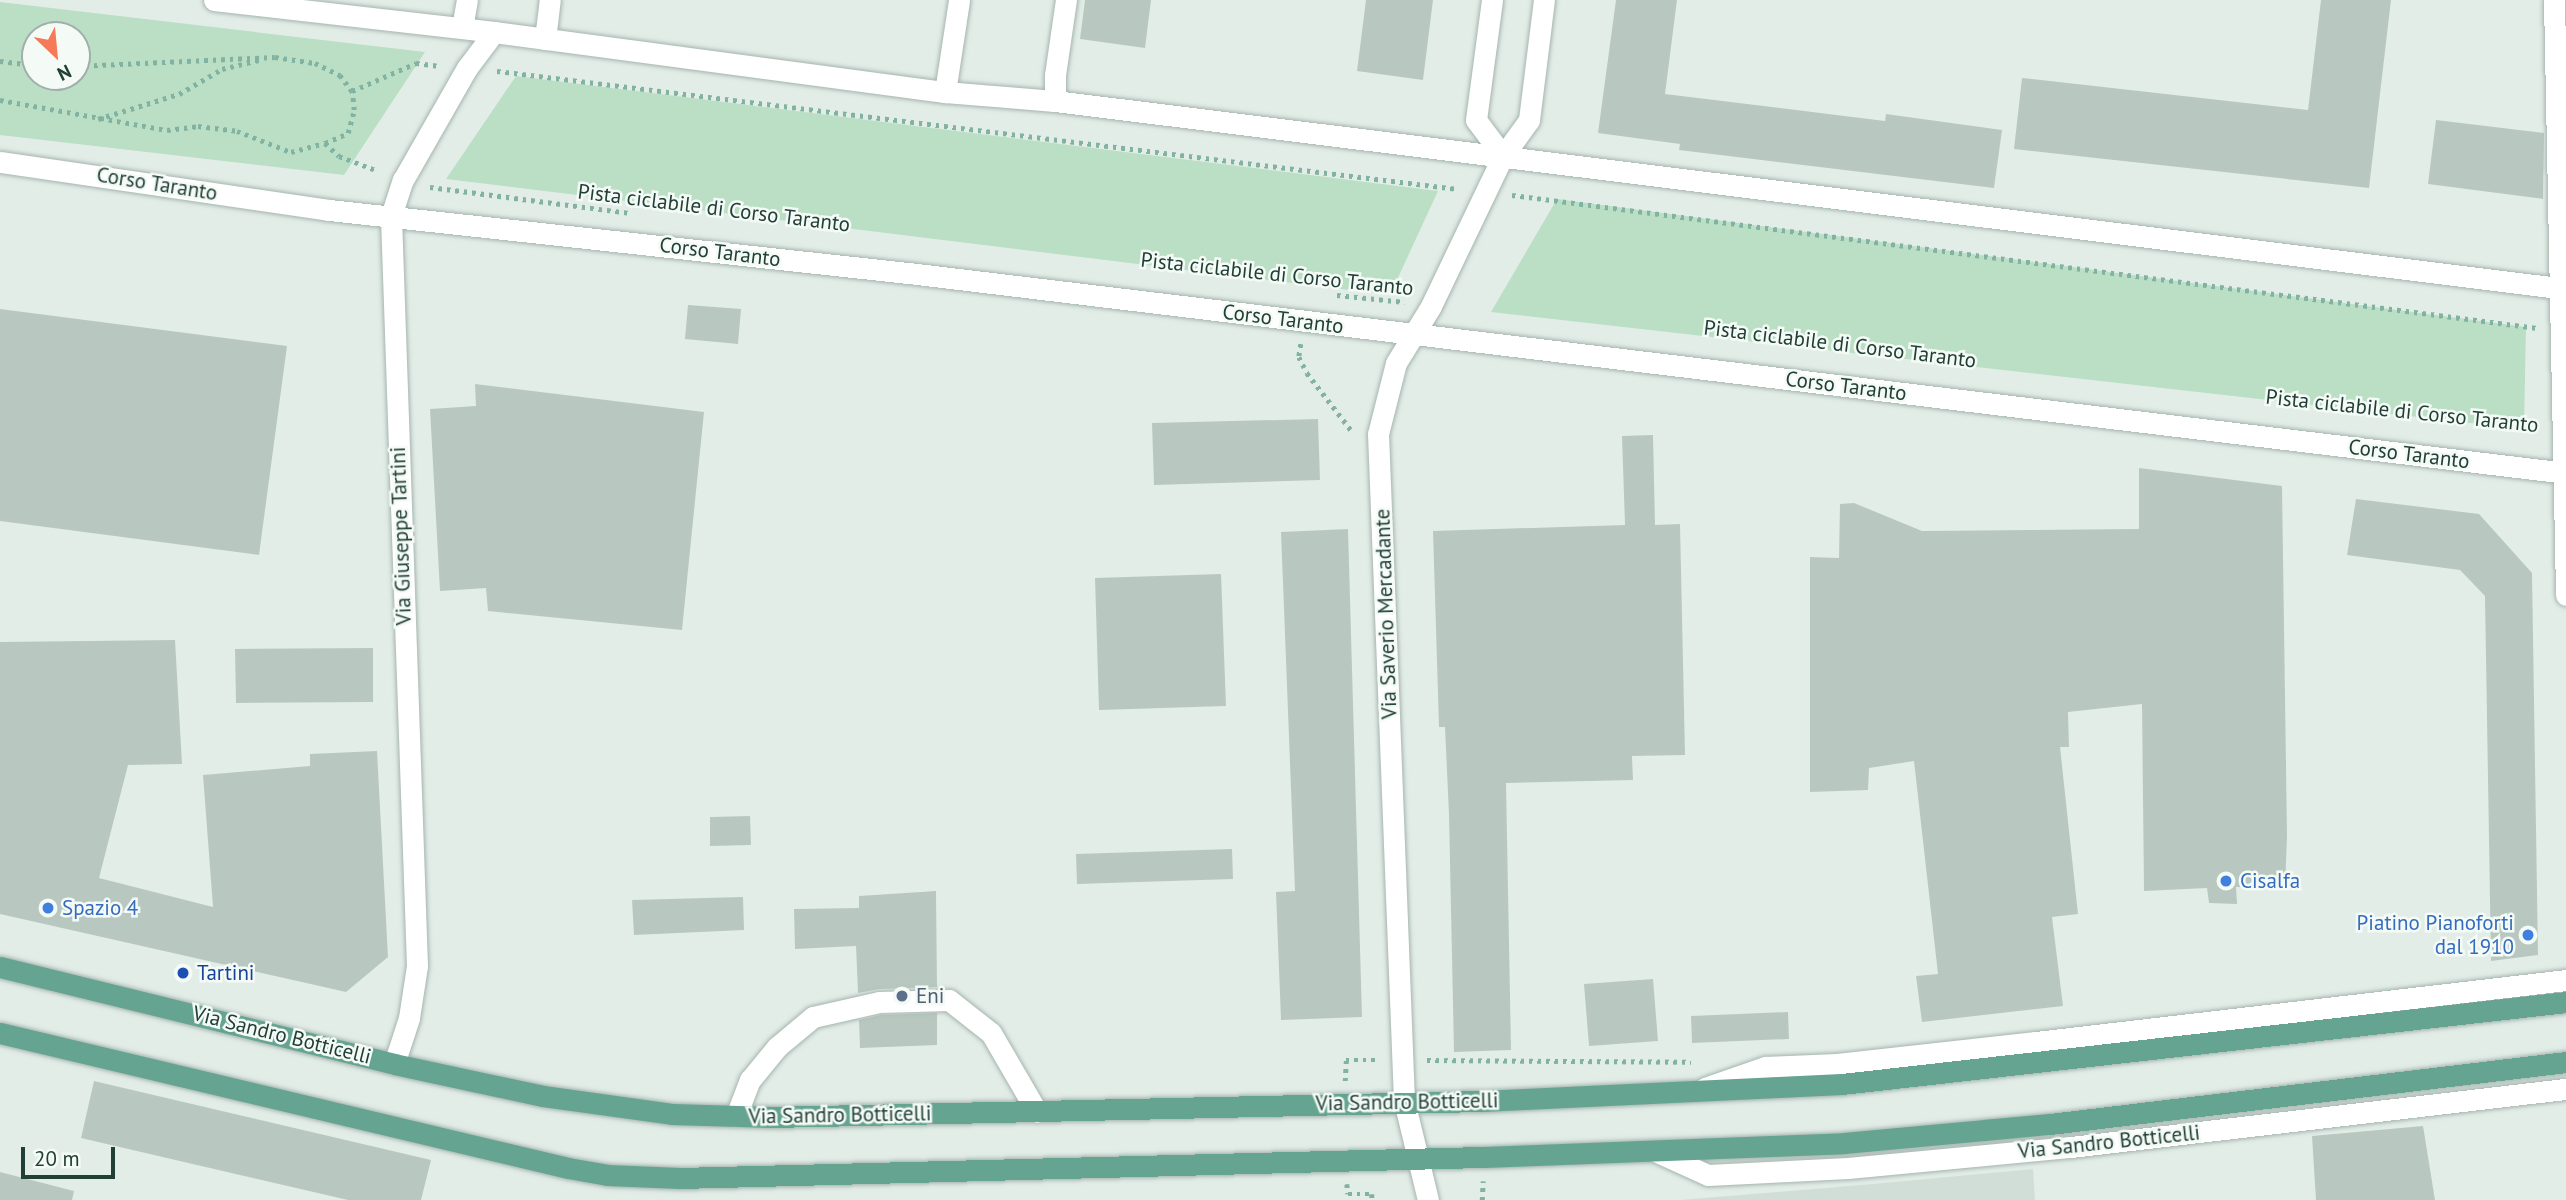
<!DOCTYPE html>
<html>
<head>
<meta charset="utf-8">
<style>
	body { margin:0 }
	#map { position:relative; width:2566px; height:1200px; overflow:hidden; background:#e3ede8; font-family:"PT Sans",sans-serif }
	div>[style] { position:absolute }
	.built>* { inset:0; background:#d1ddd7 }
	.green>* { inset:0; background:#bbdfc4 }
	.building>* { inset:0; background:#b8c8c1 }
	.path>* { height:4.5px; margin-top:-2.25px; transform-origin:0; background:repeating-linear-gradient(90deg,#82b2a2 0 3.5px,transparent 0 8.5px) }
	.roads { filter:drop-shadow(0 0 2px #a5b5af) drop-shadow(0 0 2px #a5b5af) }
	.minor>* { height:21px; margin:-10.5px; padding:0 10.5px; transform-origin:10.5px; border-radius:10.5px; background:#fff }
	.major>* { height:21px; margin:-10.5px; padding:0 10.5px; transform-origin:10.5px; border-radius:10.5px; background:#66a492 }
	.dots>* { width:19px; height:19px; translate:-50% -50%; box-sizing:border-box; border:4px solid #f4faf6; border-radius:50% }
	span { translate:-50% -50%; white-space:nowrap; text-align:center; line-height:1.15; -webkit-text-stroke:5px #f4faf6; paint-order:stroke }
	.street-label { font-size:21px; color:#223f37 }
	.shop-label { font-size:21px; color:#366cbe }
	.left { translate:0 -50%; text-align:left }
	.right { translate:-100% -50%; text-align:right }
	.transit-label { font-size:21px; color:#164399 }
	.service-label { font-size:21px; color:#4e5e75 }
	.north { position:absolute; left:21px; top:21px; width:70px; height:70px; box-sizing:border-box; background:#f4faf6; border:2px solid #a0afaa; border-radius:50%; rotate:154deg; font-size:19px; font-weight:700; line-height:28px; text-align:center; color:#223f37 }
	.north::after { content:''; display:block; margin:auto; width:24px; height:32px; background:#f67a58; clip-path:polygon(50% 0,100% 100%,50% 72%,0 100%) }
	.scale { position:absolute; left:21px; top:1147px; width:94px; height:32px; box-sizing:border-box; border:4px solid #223f37; border-top:0; padding-left:9px; font-size:21px; line-height:24px; white-space:nowrap; color:#223f37; -webkit-text-stroke:5px #f4faf6; paint-order:stroke }
</style>
</head>
<body>
<div id="map">
	<div class="built">
		<div style="clip-path:polygon(2033px 1169px,2035px 1200px,1680px 1200px,1873px 1184px)"></div>
	</div>
	<div class="green">
		<div style="clip-path:polygon(evenodd,0 2px,425px 52px,344px 175px,0 135px,0 2px,77px 35px,77px 77px,35px 77px,35px 35px,77px 35px)"></div>
		<div style="clip-path:polygon(516px 76px,988px 135px,1438px 191px,1390px 295px,446px 179px)"></div>
		<div style="clip-path:polygon(1557px 199px,2526px 327px,2524px 429px,1491px 312px)"></div>
	</div>
	<div class="building">
		<div style="clip-path:polygon(1085px 0,1151px 0,1145px 48px,1080px 39px)"></div>
		<div style="clip-path:polygon(1366px 0,1433px 0,1423px 80px,1357px 71px)"></div>
		<div style="clip-path:polygon(1616px 0,1677px 0,1665px 94px,1885px 121px,1886px 114px,2002px 130px,1994px 188px,1679px 150px,1680px 144px,1598px 133px)"></div>
		<div style="clip-path:polygon(2321px 0,2391px 0,2369px 188px,2014px 149px,2022px 78px,2308px 110px)"></div>
		<div style="clip-path:polygon(2436px 120px,2544px 133px,2543px 199px,2428px 184px)"></div>
		<div style="clip-path:polygon(688px 305px,741px 309px,738px 344px,685px 339px)"></div>
		<div style="clip-path:polygon(0 309px,287px 346px,259px 555px,0 521px)"></div>
		<div style="clip-path:polygon(475px 384px,704px 412px,682px 630px,488px 611px,486px 588px,440px 591px,430px 409px,476px 406px)"></div>
		<div style="clip-path:polygon(1318px 419px,1320px 480px,1154px 485px,1152px 423px)"></div>
		<div style="clip-path:polygon(1653px 435px,1655px 525px,1680px 524px,1685px 755px,1632px 756px,1633px 780px,1506px 783px,1511px 1050px,1454px 1052px,1449px 815px,1445px 727px,1439px 727px,1433px 531px,1625px 525px,1622px 436px)"></div>
		<div style="clip-path:polygon(2139px 468px,2282px 486px,2287px 836px,2285px 888px,2236px 887px,2237px 904px,2209px 903px,2207px 888px,2144px 891px,2142px 704px,2068px 712px,2069px 747px,2060px 747px,2078px 914px,2052px 917px,2063px 1006px,1922px 1022px,1916px 976px,1938px 974px,1914px 761px,1869px 768px,1868px 790px,1810px 792px,1810px 557px,1839px 558px,1840px 504px,1854px 503px,1922px 531px,2139px 529px)"></div>
		<div style="clip-path:polygon(2356px 499px,2479px 514px,2532px 573px,2538px 955px,2491px 961px,2485px 596px,2460px 570px,2347px 555px)"></div>
		<div style="clip-path:polygon(1348px 529px,1362px 1017px,1281px 1020px,1276px 892px,1295px 891px,1281px 532px)"></div>
		<div style="clip-path:polygon(1221px 574px,1226px 706px,1099px 710px,1095px 578px)"></div>
		<div style="clip-path:polygon(175px 640px,182px 764px,128px 765px,99px 878px,213px 907px,203px 775px,310px 766px,310px 754px,377px 751px,388px 957px,346px 992px,0 914px,0 642px)"></div>
		<div style="clip-path:polygon(373px 648px,373px 702px,236px 703px,235px 649px)"></div>
		<div style="clip-path:polygon(750px 816px,751px 845px,710px 846px,710px 817px)"></div>
		<div style="clip-path:polygon(1232px 849px,1233px 879px,1077px 884px,1076px 854px)"></div>
		<div style="clip-path:polygon(936px 891px,937px 987px,879px 989px,858px 993px,856px 946px,795px 949px,794px 909px,859px 908px,859px 896px)"></div>
		<div style="clip-path:polygon(743px 897px,744px 930px,634px 935px,632px 900px)"></div>
		<div style="clip-path:polygon(1653px 979px,1658px 1041px,1589px 1046px,1584px 984px)"></div>
		<div style="clip-path:polygon(1788px 1012px,1789px 1039px,1692px 1043px,1691px 1016px)"></div>
		<div style="clip-path:polygon(937px 1013px,937px 1045px,860px 1048px,859px 1020px,881px 1015px)"></div>
		<div style="clip-path:polygon(94px 1081px,431px 1160px,421px 1200px,348px 1200px,81px 1138px)"></div>
		<div style="clip-path:polygon(2423px 1126px,2435px 1200px,2316px 1200px,2312px 1136px)"></div>
		<div style="clip-path:polygon(0 1172px,74px 1191px,72px 1200px,0 1200px)"></div>
	</div>
	<div class="path">
		<div style="left:0;top:61px;width:35px;rotate:7deg"></div>
		<div style="left:77px;top:66px;width:198px;rotate:-2.6deg"></div>
		<div style="left:275px;top:57px;width:40px;rotate:8.5deg"></div>
		<div style="left:315px;top:63px;width:28px;rotate:26deg"></div>
		<div style="left:340px;top:75px;width:20px;rotate:53deg"></div>
		<div style="left:352px;top:91px;width:70px;rotate:-23.6deg"></div>
		<div style="left:416px;top:63px;width:24px;rotate:7deg"></div>
		<div style="left:497px;top:71px;width:968px;rotate:7deg"></div>
		<div style="left:0;top:100px;width:170px;rotate:10.2deg"></div>
		<div style="left:167px;top:130px;width:31px;rotate:-7deg"></div>
		<div style="left:198px;top:126px;width:39px;rotate:7deg"></div>
		<div style="left:237px;top:131px;width:58px;rotate:21.3deg"></div>
		<div style="left:291px;top:152px;width:35px;rotate:-15deg"></div>
		<div style="left:325px;top:143px;width:19px;rotate:43deg"></div>
		<div style="left:339px;top:156px;width:42px;rotate:21deg"></div>
		<div style="left:98px;top:119px;width:85px;rotate:-17.2deg"></div>
		<div style="left:179px;top:94px;width:50px;rotate:-30.2deg"></div>
		<div style="left:222px;top:69px;width:42px;rotate:-13.7deg"></div>
		<div style="left:325px;top:143px;width:25px;rotate:-23deg"></div>
		<div style="left:348px;top:133px;width:24px;rotate:-75deg"></div>
		<div style="left:354px;top:110px;width:19px;rotate:-96deg"></div>
		<div style="left:430px;top:187px;width:201px;rotate:7.4deg"></div>
		<div style="left:1512px;top:195px;width:1034px;rotate:7.39deg"></div>
		<div style="left:1337px;top:295px;width:68px;rotate:5.9deg"></div>
		<div style="left:1301px;top:344px;width:13px;rotate:99deg"></div>
		<div style="left:1299px;top:357px;width:18px;rotate:63deg"></div>
		<div style="left:1307px;top:373px;width:72px;rotate:52.3deg"></div>
		<div style="left:1427px;top:1060px;width:264px;rotate:0.4deg"></div>
		<div style="left:1345px;top:1081px;width:21px;rotate:-87deg"></div>
		<div style="left:1346px;top:1060px;width:30px"></div>
		<div style="left:1347px;top:1184px;width:10px;rotate:84deg"></div>
		<div style="left:1348px;top:1194px;width:24px"></div>
		<div style="left:1372px;top:1194px;width:6px;rotate:90deg"></div>
		<div style="left:1482px;top:1200px;width:19px;rotate:-87deg"></div>
	</div>
	<div class="roads">
		<div class="minor">
			<div style="left:214px;top:0;width:282px;rotate:6.5deg"></div>
			<div style="left:494px;top:32px;width:455px;rotate:7.6deg"></div>
			<div style="left:945px;top:92px;width:110px;rotate:4.7deg"></div>
			<div style="left:1055px;top:101px;width:1523px;rotate:7.09deg"></div>
			<div style="left:1492px;top:0;width:121px;rotate:97.6deg"></div>
			<div style="left:1476px;top:120px;width:45px;rotate:53.1deg"></div>
			<div style="left:2554px;top:0;width:595px;rotate:88.84deg"></div>
			<div style="left:462px;top:28px;width:28px;rotate:-80deg"></div>
			<div style="left:545px;top:39px;width:39px;rotate:-83deg"></div>
			<div style="left:945px;top:92px;width:93px;rotate:-81.3deg"></div>
			<div style="left:1055px;top:101px;width:26px;rotate:-90deg"></div>
			<div style="left:1055px;top:75px;width:76px;rotate:-81.7deg"></div>
			<div style="left:0;top:162px;width:332px;rotate:8.3deg"></div>
			<div style="left:329px;top:210px;width:591px;rotate:6.21deg"></div>
			<div style="left:917px;top:274px;width:1661px;rotate:6.88deg"></div>
			<div style="left:394px;top:1064px;width:48px;rotate:-71.9deg"></div>
			<div style="left:409px;top:1018px;width:53px;rotate:-81.3deg"></div>
			<div style="left:417px;top:966px;width:750px;rotate:-91.99deg"></div>
			<div style="left:391px;top:216px;width:38px;rotate:-72deg"></div>
			<div style="left:403px;top:180px;width:129px;rotate:-60.3deg"></div>
			<div style="left:467px;top:68px;width:45px;rotate:-53.1deg"></div>
			<div style="left:1705px;top:1088px;width:64px;rotate:-19.3deg"></div>
			<div style="left:1765px;top:1067px;width:72px;rotate:-2.4deg"></div>
			<div style="left:1837px;top:1064px;width:200px;rotate:-6.3deg"></div>
			<div style="left:2036px;top:1042px;width:534px;rotate:-6.67deg"></div>
			<div style="left:736px;top:1116px;width:39px;rotate:-69deg"></div>
			<div style="left:750px;top:1080px;width:43px;rotate:-50.7deg"></div>
			<div style="left:777px;top:1047px;width:47px;rotate:-39.8deg"></div>
			<div style="left:813px;top:1017px;width:68px;rotate:-12.8deg"></div>
			<div style="left:879px;top:1002px;width:70px;rotate:-1.6deg"></div>
			<div style="left:949px;top:1000px;width:53px;rotate:38.2deg"></div>
			<div style="left:991px;top:1033px;width:91px;rotate:59.8deg"></div>
			<div style="left:1655px;top:1151px;width:58px;rotate:24.4deg"></div>
			<div style="left:1708px;top:1175px;width:140px;rotate:-2.9deg"></div>
			<div style="left:1848px;top:1168px;width:224px;rotate:-5.4deg"></div>
			<div style="left:2071px;top:1147px;width:498px;rotate:-6.7deg"></div>
			<div style="left:1428px;top:1200px;width:102px;rotate:-103.6deg"></div>
			<div style="left:1404px;top:1101px;width:668px;rotate:-92.23deg"></div>
			<div style="left:1378px;top:434px;width:73px;rotate:-75.8deg"></div>
			<div style="left:1396px;top:363px;width:67px;rotate:-58.4deg"></div>
			<div style="left:1431px;top:306px;width:166px;rotate:-64.4deg"></div>
			<div style="left:1503px;top:156px;width:44px;rotate:-54.2deg"></div>
			<div style="left:1529px;top:120px;width:121px;rotate:-82.9deg"></div>
		</div>
		<div class="major">
			<div style="left:0;top:967px;width:406px;rotate:13.8deg"></div>
			<div style="left:394px;top:1064px;width:152px;rotate:12.1deg"></div>
			<div style="left:543px;top:1096px;width:130px;rotate:7.9deg"></div>
			<div style="left:672px;top:1114px;width:100px;rotate:1.7deg"></div>
			<div style="left:772px;top:1117px;width:710px;rotate:-1.29deg"></div>
			<div style="left:1482px;top:1101px;width:360px;rotate:-2.7deg"></div>
			<div style="left:1842px;top:1084px;width:729px;rotate:-6.46deg"></div>
			<div style="left:0;top:1033px;width:584px;rotate:13.37deg"></div>
			<div style="left:568px;top:1168px;width:40px;rotate:10deg"></div>
			<div style="left:607px;top:1175px;width:73px;rotate:2.4deg"></div>
			<div style="left:680px;top:1178px;width:804px;rotate:-1.5deg"></div>
			<div style="left:1484px;top:1157px;width:360px;rotate:-2.2deg"></div>
			<div style="left:1844px;top:1143px;width:207px;rotate:-5.3deg"></div>
			<div style="left:2050px;top:1124px;width:520px;rotate:-6.85deg"></div>
		</div>
	</div>
	<div class="dots">
		<div style="left:2226px;top:881px;background:#3f7fe0"></div>
		<div style="left:48px;top:908px;background:#3f7fe0"></div>
		<div style="left:2528px;top:935px;background:#3f7fe0"></div>
		<div style="left:183px;top:973px;background:#1a4fb4"></div>
		<div style="left:902px;top:996px;background:#5c6f8a"></div>
	</div>
	<div class="street-label">
		<span style="left:157px;top:184px;rotate:9deg">Corso Taranto</span>
		<span style="left:714px;top:208px;rotate:7deg">Pista ciclabile di Corso Taranto</span>
		<span style="left:720px;top:252px;rotate:7deg">Corso Taranto</span>
		<span style="left:1277px;top:274px;rotate:6deg">Pista ciclabile di Corso Taranto</span>
		<span style="left:1283px;top:319px;rotate:7deg">Corso Taranto</span>
		<span style="left:1840px;top:344px;rotate:7deg">Pista ciclabile di Corso Taranto</span>
		<span style="left:1846px;top:386px;rotate:7deg">Corso Taranto</span>
		<span style="left:2402px;top:411px;rotate:6deg">Pista ciclabile di Corso Taranto</span>
		<span style="left:2409px;top:454px;rotate:7deg">Corso Taranto</span>
		<span style="left:401px;top:536px;rotate:-92deg">Via Giuseppe Tartini</span>
		<span style="left:1386px;top:614px;rotate:-92deg">Via Saverio Mercadante</span>
		<span style="left:282px;top:1035px;rotate:14deg">Via Sandro Botticelli</span>
		<span style="left:1407px;top:1102px;rotate:-1deg">Via Sandro Botticelli</span>
		<span style="left:840px;top:1115px;rotate:-1deg">Via Sandro Botticelli</span>
		<span style="left:2109px;top:1142px;rotate:-6deg">Via Sandro Botticelli</span>
	</div>
	<div class="shop-label">
		<span class="left" style="left:2240px;top:881px">Cisalfa</span>
		<span class="left" style="left:62px;top:908px">Spazio 4</span>
		<span class="right" style="left:2514px;top:935px">Piatino Pianoforti<br>dal 1910</span>
	</div>
	<div class="transit-label">
		<span class="left" style="left:197px;top:973px">Tartini</span>
	</div>
	<div class="service-label">
		<span class="left" style="left:916px;top:996px">Eni</span>
	</div>
	<div class="north">N</div>
	<div class="scale">20 m</div>
</div>
</body>
</html>
